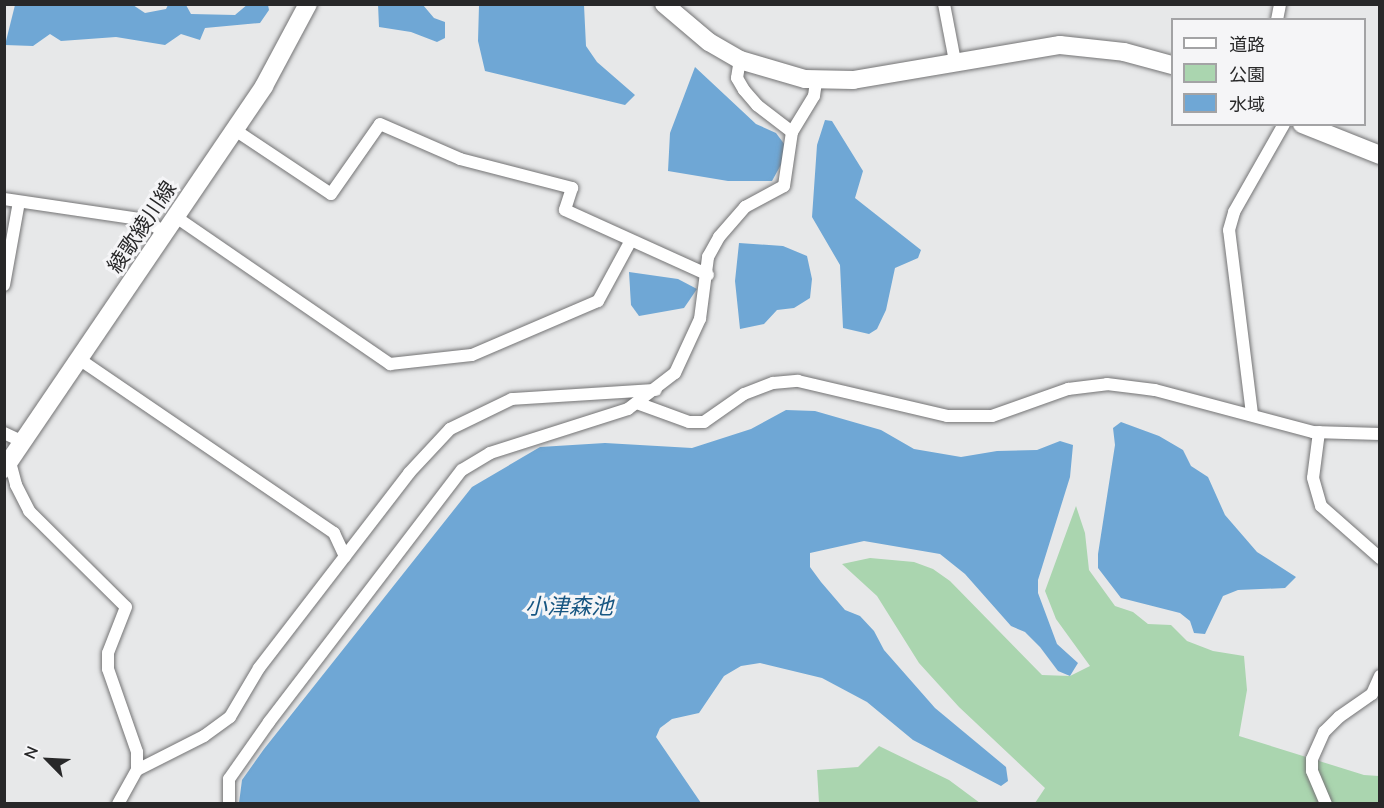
<!DOCTYPE html>
<html>
<head>
<meta charset="utf-8">
<style>
	body { margin:0 }
	#map { position:relative; width:1384px; height:808px; overflow:hidden; background:#e7e8e9; font-family:"Nunito Sans","Noto Sans JP",sans-serif }
	div>[style] { position:absolute }
	.green>* { inset:0; background:#aad5af }
	.water>* { inset:0; background:#6fa7d5 }
	.roads { filter:drop-shadow(0 0 2px #747475) drop-shadow(0 0 2px #747475) }
	.street>* { height:12px; margin:-6px; padding:0 6px; transform-origin:6px; border-radius:6px; background:#fff }
	.secondary>* { height:18px; margin:-9px; padding:0 9px; transform-origin:9px; border-radius:9px; background:#fff }
	span { translate:-50% -50%; white-space:nowrap; text-align:center; line-height:1.15; -webkit-text-stroke:6px #f5f5f7; paint-order:stroke }
	.street-label { font-size:21px; color:#282829 }
	.water-label { font-size:22px; color:#175682; font-style:italic }
	.frame { position:absolute; inset:0; border:6px solid #282829; pointer-events:none }
	.legend { position:absolute; left:1171px; top:18px; width:195px; height:108px; box-sizing:border-box; background:#f5f5f7; border:2px solid #a3a3a5; margin:0; padding:8px 10px; list-style:none; font-size:18px; color:#282829 }
	.legend li { display:flex; align-items:center; gap:12px; height:30px }
	.legend b { width:30px; border:2px solid #a3a3a5 }
	.north { position:absolute; left:18px; top:730px; width:60px; height:60px; -webkit-text-stroke:4px #f5f5f7; paint-order:stroke; rotate:294deg; font-size:16px; font-weight:700; line-height:24px; text-align:center; color:#282829 }
	.north::after { content:''; display:block; margin:auto; width:21px; height:27px; background:#282829; clip-path:polygon(50% 0,100% 100%,50% 72%,0 100%) }
</style>
</head>
<body>
<div id="map">
	<div class="green">
		<div style="clip-path:polygon(1076px 506px,1085px 533px,1089px 570px,1115px 606px,1133px 612px,1148px 624px,1171px 625px,1187px 641px,1213px 651px,1244px 656px,1247px 690px,1239px 736px,1364px 775px,1379px 776px,1379px 803px,1035px 803px,1045px 788px,959px 707px,919px 663px,877px 596px,842px 564px,870px 558px,914px 562px,933px 569px,950px 581px,1042px 675px,1070px 676px,1090px 666px,1056px 619px,1045px 591px)"></div>
		<div style="clip-path:polygon(879px 746px,949px 780px,980px 803px,819px 803px,817px 770px,858px 767px)"></div>
	</div>
	<div class="water">
		<div style="clip-path:polygon(378px 4px,423px 5px,434px 18px,445px 22px,445px 38px,437px 42px,411px 32px,379px 27px)"></div>
		<div style="clip-path:polygon(186px 5px,191px 14px,235px 15px,248px 4px,268px 5px,269px 10px,260px 23px,205px 28px,200px 40px,181px 34px,165px 45px,116px 37px,61px 41px,50px 34px,33px 46px,5px 45px,15px 5px,133px 5px,145px 13px,166px 9px,168px 5px)"></div>
		<div style="clip-path:polygon(479px 5px,584px 5px,586px 46px,597px 62px,635px 95px,625px 105px,485px 71px,478px 41px)"></div>
		<div style="clip-path:polygon(695px 67px,756px 124px,776px 133px,785px 145px,783px 161px,772px 181px,728px 181px,668px 171px,670px 133px)"></div>
		<div style="clip-path:polygon(825px 120px,832px 121px,863px 171px,855px 198px,921px 250px,918px 258px,895px 268px,886px 310px,877px 329px,869px 334px,843px 328px,840px 265px,812px 217px,817px 145px)"></div>
		<div style="clip-path:polygon(739px 243px,783px 246px,807px 256px,812px 279px,810px 298px,794px 308px,777px 310px,764px 324px,740px 329px,735px 281px)"></div>
		<div style="clip-path:polygon(629px 272px,678px 279px,697px 289px,684px 308px,639px 316px,631px 305px)"></div>
		<div style="clip-path:polygon(786px 410px,815px 411px,881px 430px,914px 449px,961px 457px,997px 451px,1037px 450px,1060px 441px,1073px 445px,1070px 477px,1038px 580px,1038px 593px,1057px 644px,1078px 663px,1070px 676px,1058px 671px,1040px 647px,1025px 632px,1011px 626px,965px 574px,940px 554px,864px 541px,810px 553px,810px 567px,821px 582px,845px 610px,860px 616px,874px 631px,884px 650px,935px 708px,1006px 767px,1008px 781px,1001px 786px,913px 740px,867px 702px,822px 678px,760px 663px,741px 666px,724px 676px,699px 713px,672px 719px,660px 728px,656px 737px,701px 803px,239px 803px,242px 780px,264px 749px,472px 487px,540px 447px,605px 443px,692px 448px,751px 429px)"></div>
		<div style="clip-path:polygon(1121px 422px,1159px 436px,1183px 450px,1191px 466px,1208px 477px,1225px 515px,1257px 552px,1296px 577px,1285px 588px,1238px 590px,1223px 596px,1205px 634px,1194px 633px,1190px 621px,1180px 613px,1121px 598px,1098px 568px,1098px 554px,1115px 445px,1113px 428px)"></div>
	</div>
	<div class="roads">
		<div class="street">
			<div style="left:944px;top:4px;width:58px;rotate:79.1deg"></div>
			<div style="left:1277px;top:20px;width:16px;rotate:-79deg"></div>
			<div style="left:235px;top:130px;width:115px;rotate:33.7deg"></div>
			<div style="left:331px;top:194px;width:85px;rotate:-55deg"></div>
			<div style="left:380px;top:124px;width:87px;rotate:23.6deg"></div>
			<div style="left:460px;top:159px;width:116px;rotate:14.5deg"></div>
			<div style="left:572px;top:188px;width:23px;rotate:108deg"></div>
			<div style="left:565px;top:210px;width:157px;rotate:24.4deg"></div>
			<div style="left:792px;top:132px;width:42px;rotate:-58.6deg"></div>
			<div style="left:814px;top:96px;width:15px;rotate:-82deg"></div>
			<div style="left:4px;top:199px;width:137px;rotate:8.4deg"></div>
			<div style="left:140px;top:219px;width:29px;rotate:27deg"></div>
			<div style="left:176px;top:217px;width:260px;rotate:34.5deg"></div>
			<div style="left:390px;top:364px;width:82px;rotate:-6.3deg"></div>
			<div style="left:472px;top:355px;width:137px;rotate:-23.2deg"></div>
			<div style="left:598px;top:301px;width:67px;rotate:-61.5deg"></div>
			<div style="left:4px;top:285px;width:84px;rotate:-79.8deg"></div>
			<div style="left:79px;top:359px;width:309px;rotate:34.3deg"></div>
			<div style="left:334px;top:533px;width:26px;rotate:65deg"></div>
			<div style="left:637px;top:403px;width:55px;rotate:20.1deg"></div>
			<div style="left:689px;top:422px;width:15px"></div>
			<div style="left:704px;top:422px;width:49px;rotate:-35deg"></div>
			<div style="left:744px;top:394px;width:31px;rotate:-21deg"></div>
			<div style="left:773px;top:383px;width:25px;rotate:-5deg"></div>
			<div style="left:798px;top:381px;width:153px;rotate:13.2deg"></div>
			<div style="left:947px;top:416px;width:45px"></div>
			<div style="left:992px;top:416px;width:81px;rotate:-19.6deg"></div>
			<div style="left:1068px;top:389px;width:39px;rotate:-7deg"></div>
			<div style="left:1107px;top:384px;width:48px;rotate:7.1deg"></div>
			<div style="left:1155px;top:390px;width:163px;rotate:14.9deg"></div>
			<div style="left:1313px;top:432px;width:67px;rotate:1.7deg"></div>
			<div style="left:1252px;top:414px;width:185px;rotate:-97.1deg"></div>
			<div style="left:1229px;top:230px;width:19px;rotate:-74deg"></div>
			<div style="left:1234px;top:212px;width:101px;rotate:-60.4deg"></div>
			<div style="left:1319px;top:432px;width:46px;rotate:97.4deg"></div>
			<div style="left:1313px;top:478px;width:29px;rotate:74deg"></div>
			<div style="left:1321px;top:506px;width:79px;rotate:41.4deg"></div>
			<div style="left:4px;top:433px;width:21px;rotate:25deg"></div>
			<div style="left:10px;top:462px;width:24px;rotate:75deg"></div>
			<div style="left:16px;top:485px;width:29px;rotate:63deg"></div>
			<div style="left:29px;top:511px;width:136px;rotate:44.7deg"></div>
			<div style="left:126px;top:607px;width:49px;rotate:111.4deg"></div>
			<div style="left:108px;top:653px;width:16px;rotate:90deg"></div>
			<div style="left:108px;top:669px;width:88px;rotate:70.7deg"></div>
			<div style="left:137px;top:752px;width:18px;rotate:90deg"></div>
			<div style="left:118px;top:804px;width:39px;rotate:-61deg"></div>
			<div style="left:137px;top:770px;width:75px;rotate:-26.9deg"></div>
			<div style="left:204px;top:736px;width:32px;rotate:-36deg"></div>
			<div style="left:230px;top:717px;width:57px;rotate:-59.4deg"></div>
			<div style="left:259px;top:668px;width:246px;rotate:-52.4deg"></div>
			<div style="left:409px;top:473px;width:60px;rotate:-47deg"></div>
			<div style="left:450px;top:429px;width:69px;rotate:-25.8deg"></div>
			<div style="left:512px;top:399px;width:144px;rotate:-3.6deg"></div>
			<div style="left:229px;top:804px;width:25px;rotate:-90deg"></div>
			<div style="left:229px;top:779px;width:70px;rotate:-54.9deg"></div>
			<div style="left:269px;top:722px;width:317px;rotate:-52.6deg"></div>
			<div style="left:462px;top:470px;width:33px;rotate:-31deg"></div>
			<div style="left:490px;top:453px;width:145px;rotate:-17.7deg"></div>
			<div style="left:628px;top:409px;width:59px;rotate:-37.5deg"></div>
			<div style="left:675px;top:373px;width:60px;rotate:-65.2deg"></div>
			<div style="left:700px;top:319px;width:63px;rotate:-82.6deg"></div>
			<div style="left:708px;top:257px;width:23px;rotate:-61deg"></div>
			<div style="left:719px;top:237px;width:40px;rotate:-49deg"></div>
			<div style="left:745px;top:207px;width:44px;rotate:-28.3deg"></div>
			<div style="left:784px;top:186px;width:55px;rotate:-81.6deg"></div>
			<div style="left:792px;top:132px;width:44px;rotate:-142.4deg"></div>
			<div style="left:757px;top:105px;width:20px;rotate:-131deg"></div>
			<div style="left:744px;top:90px;width:14px;rotate:-120deg"></div>
			<div style="left:737px;top:78px;width:18px;rotate:-81deg"></div>
			<div style="left:1326px;top:804px;width:36px;rotate:-113deg"></div>
			<div style="left:1312px;top:771px;width:12px;rotate:-90deg"></div>
			<div style="left:1312px;top:759px;width:30px;rotate:-66deg"></div>
			<div style="left:1324px;top:732px;width:21px;rotate:-45deg"></div>
			<div style="left:1339px;top:717px;width:40px;rotate:-34.9deg"></div>
			<div style="left:1372px;top:694px;width:20px;rotate:-66deg"></div>
		</div>
		<div class="secondary">
			<div style="left:664px;top:4px;width:59px;rotate:40.2deg"></div>
			<div style="left:709px;top:42px;width:36px;rotate:30deg"></div>
			<div style="left:740px;top:60px;width:68px;rotate:16.3deg"></div>
			<div style="left:805px;top:79px;width:48px;rotate:1.2deg"></div>
			<div style="left:853px;top:80px;width:210px;rotate:-9.6deg"></div>
			<div style="left:1060px;top:45px;width:64px;rotate:6.2deg"></div>
			<div style="left:1124px;top:52px;width:50px;rotate:15.2deg"></div>
			<div style="left:1302px;top:124px;width:84px;rotate:21.7deg"></div>
			<div style="left:4px;top:469px;width:463px;rotate:-55.8deg"></div>
			<div style="left:264px;top:86px;width:93px;rotate:-61.8deg"></div>
		</div>
	</div>
	<div class="street-label">
		<span style="left:142px;top:227px;rotate:-56deg">綾歌綾川線</span>
	</div>
	<div class="water-label">
		<span style="left:569px;top:608px">小津森池</span>
	</div>
	<div class="frame"></div>
	<ul class="legend">
	<li><b style="height:8px;background:#fff"></b>道路</li>
	<li><b style="height:16px;background:#aad5af"></b>公園</li>
	<li><b style="height:16px;background:#6fa7d5"></b>水域</li>
	</ul>
	<div class="north">N</div>
</div>
</body>
</html>
